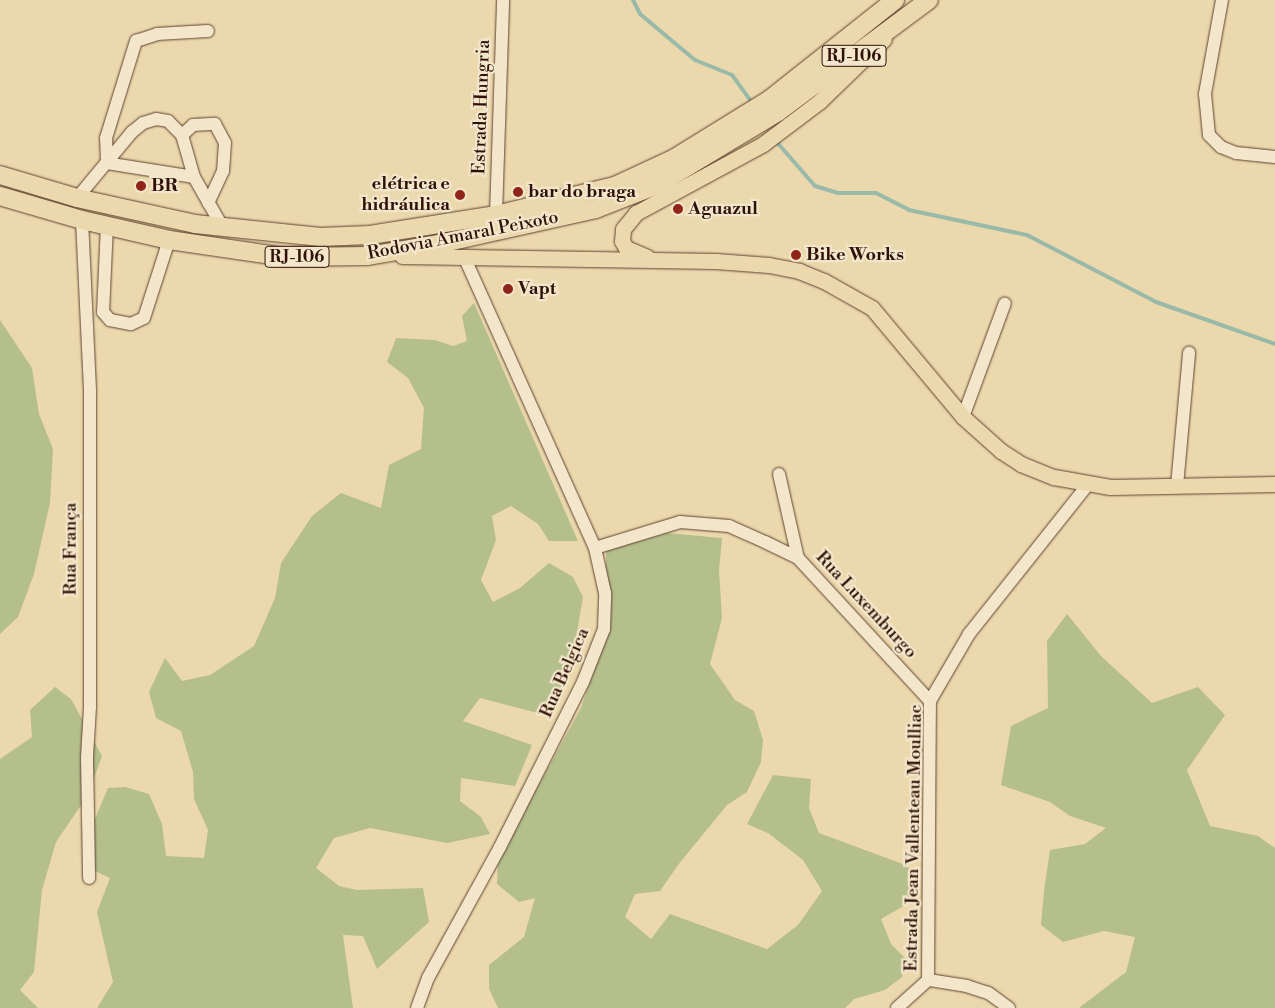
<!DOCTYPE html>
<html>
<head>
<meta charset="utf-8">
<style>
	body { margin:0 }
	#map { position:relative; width:1275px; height:1008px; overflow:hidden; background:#ecd8ad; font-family:"Libre Bodoni",serif }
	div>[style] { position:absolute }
	.green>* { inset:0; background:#b4bf8c }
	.stream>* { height:4px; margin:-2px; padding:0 2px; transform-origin:2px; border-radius:2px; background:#99baa9 }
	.roads { filter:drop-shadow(0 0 1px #5e4230) drop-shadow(0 0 1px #5e4230) }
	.minor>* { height:12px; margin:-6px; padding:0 6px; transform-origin:6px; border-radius:6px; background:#f3e6ca }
	.major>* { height:15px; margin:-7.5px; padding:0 7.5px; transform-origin:7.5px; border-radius:7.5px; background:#ecd8ad }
	.highway>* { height:18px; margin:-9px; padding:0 9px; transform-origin:9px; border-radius:9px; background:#ecd8ad }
	.dots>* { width:14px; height:14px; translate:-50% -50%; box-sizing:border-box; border:2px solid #f3e6ca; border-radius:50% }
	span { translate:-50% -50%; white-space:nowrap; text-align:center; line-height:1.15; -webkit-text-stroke:4.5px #f3e6ca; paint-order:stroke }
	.shield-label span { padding:1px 4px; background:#f3e6ca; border:1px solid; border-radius:4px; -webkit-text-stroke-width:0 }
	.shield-label { font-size:16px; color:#2f1006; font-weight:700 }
	.street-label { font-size:18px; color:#2f1006 }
	.poi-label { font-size:18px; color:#2f1006; font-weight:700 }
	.right { translate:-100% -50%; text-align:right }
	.left { translate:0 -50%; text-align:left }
</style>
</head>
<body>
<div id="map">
	<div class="green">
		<div style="clip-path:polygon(474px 303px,578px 541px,549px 541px,538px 524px,511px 506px,492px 516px,496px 540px,481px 580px,493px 602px,520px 588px,549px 563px,573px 577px,583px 597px,569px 678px,545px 715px,480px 698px,463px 721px,532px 745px,515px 786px,461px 778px,460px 801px,481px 817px,490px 834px,447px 843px,370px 828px,334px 838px,316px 868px,339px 886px,357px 890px,423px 888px,429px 922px,377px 969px,363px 936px,343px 935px,353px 1008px,97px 1008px,113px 982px,97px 912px,110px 878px,86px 867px,86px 840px,108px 788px,125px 787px,149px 794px,162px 824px,166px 856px,204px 858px,208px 830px,194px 799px,193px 772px,181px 731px,156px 718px,149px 692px,165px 658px,182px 681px,210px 675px,254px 646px,275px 598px,281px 563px,312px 516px,341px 493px,381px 508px,389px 465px,421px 449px,424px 408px,408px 378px,387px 362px,396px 338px,435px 340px,453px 346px,467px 341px,462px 316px)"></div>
		<div style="clip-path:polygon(0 320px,32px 368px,39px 414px,53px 449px,50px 503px,34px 574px,18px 617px,0 634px)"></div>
		<div style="clip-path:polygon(667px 533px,722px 538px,719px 570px,722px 618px,710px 664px,735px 700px,754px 711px,763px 740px,761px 762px,747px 792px,727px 805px,678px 865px,660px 891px,635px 894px,625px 917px,651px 939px,670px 914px,767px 949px,798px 925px,822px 891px,803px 860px,768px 833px,747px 824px,773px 775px,811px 779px,809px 808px,819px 833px,908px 866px,914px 886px,907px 904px,881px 919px,891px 944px,905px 958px,902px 977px,885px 990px,854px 999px,845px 1008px,498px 1008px,489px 989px,489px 965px,524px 937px,535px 898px,519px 902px,497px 884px,498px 859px,581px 708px,606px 634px,606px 551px)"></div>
		<div style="clip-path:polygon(1067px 614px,1101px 656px,1152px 703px,1198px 687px,1225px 715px,1187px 770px,1210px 826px,1258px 836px,1275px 848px,1275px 1008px,1079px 1008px,1126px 972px,1135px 937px,1104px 931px,1063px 942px,1041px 925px,1044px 891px,1050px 850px,1085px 844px,1106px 828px,1070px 816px,1050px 802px,1001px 785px,1011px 726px,1048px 708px,1047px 641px)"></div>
		<div style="clip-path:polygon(55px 687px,71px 699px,102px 756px,88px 795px,56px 842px,42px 890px,34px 972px,20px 990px,38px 1008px,0 1008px,0 759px,32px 737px,30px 710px)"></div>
	</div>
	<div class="stream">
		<div style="left:633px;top:0;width:16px;rotate:63deg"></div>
		<div style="left:640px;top:14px;width:72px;rotate:39.9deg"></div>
		<div style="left:695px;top:60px;width:40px;rotate:22deg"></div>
		<div style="left:732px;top:75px;width:36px;rotate:54deg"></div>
		<div style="left:775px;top:140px;width:61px;rotate:49deg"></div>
		<div style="left:815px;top:186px;width:24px;rotate:17deg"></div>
		<div style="left:838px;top:193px;width:38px"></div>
		<div style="left:876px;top:193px;width:37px;rotate:27deg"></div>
		<div style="left:909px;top:210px;width:121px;rotate:12deg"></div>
		<div style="left:1027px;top:235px;width:145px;rotate:27.4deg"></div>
		<div style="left:1156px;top:302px;width:126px;rotate:19.4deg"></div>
	</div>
	<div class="roads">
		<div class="minor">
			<div style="left:1222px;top:0;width:96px;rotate:100.3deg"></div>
			<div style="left:1205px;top:94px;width:41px;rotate:84.4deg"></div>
			<div style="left:1209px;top:135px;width:17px;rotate:45deg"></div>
			<div style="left:1221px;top:147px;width:16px;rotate:22deg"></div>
			<div style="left:1236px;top:153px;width:39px;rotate:6deg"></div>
			<div style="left:182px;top:135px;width:15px;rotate:-42deg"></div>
			<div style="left:193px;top:125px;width:22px;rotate:-3deg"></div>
			<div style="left:215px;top:124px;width:21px;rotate:62deg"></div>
			<div style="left:225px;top:143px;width:28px;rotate:94deg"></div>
			<div style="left:223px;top:171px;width:35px;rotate:115deg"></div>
			<div style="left:194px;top:177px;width:88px;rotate:-170.9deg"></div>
			<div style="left:107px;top:163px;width:25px;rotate:-92deg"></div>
			<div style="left:106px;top:138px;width:102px;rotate:-72.8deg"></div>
			<div style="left:136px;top:41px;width:22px;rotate:-18deg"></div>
			<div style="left:157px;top:34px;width:51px;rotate:-3.4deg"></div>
			<div style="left:77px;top:198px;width:86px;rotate:-50.2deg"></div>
			<div style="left:132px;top:132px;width:14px;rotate:-39deg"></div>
			<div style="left:143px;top:123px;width:14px;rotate:-17deg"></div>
			<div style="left:156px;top:119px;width:12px;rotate:9deg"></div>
			<div style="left:168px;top:121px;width:20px;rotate:45deg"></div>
			<div style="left:182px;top:135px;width:44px;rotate:74.1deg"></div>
			<div style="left:194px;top:177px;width:59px;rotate:60.4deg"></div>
			<div style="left:496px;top:215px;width:215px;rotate:-88.1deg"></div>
			<div style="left:82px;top:220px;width:172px;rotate:87.3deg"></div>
			<div style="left:90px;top:392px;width:315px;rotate:90deg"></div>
			<div style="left:90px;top:707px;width:51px;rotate:93.4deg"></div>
			<div style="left:87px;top:758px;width:120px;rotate:89deg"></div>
			<div style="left:107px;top:225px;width:87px;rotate:92.6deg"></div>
			<div style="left:103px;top:312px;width:11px;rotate:49deg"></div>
			<div style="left:110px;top:320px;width:21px;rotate:11deg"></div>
			<div style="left:131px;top:324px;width:14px;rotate:-25deg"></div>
			<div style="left:144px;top:318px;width:82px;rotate:-72.2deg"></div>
			<div style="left:963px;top:417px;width:121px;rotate:-69.8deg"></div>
			<div style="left:779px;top:474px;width:86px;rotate:77.3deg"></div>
			<div style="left:1177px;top:486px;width:134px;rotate:-84.8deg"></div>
			<div style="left:595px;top:548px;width:89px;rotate:-17deg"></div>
			<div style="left:680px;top:522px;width:49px;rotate:4.7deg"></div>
			<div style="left:729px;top:526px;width:39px;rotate:24deg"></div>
			<div style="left:765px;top:542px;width:37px;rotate:26deg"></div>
			<div style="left:798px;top:558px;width:195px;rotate:47.3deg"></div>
			<div style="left:417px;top:1008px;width:32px;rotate:-70deg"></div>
			<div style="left:428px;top:978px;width:149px;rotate:-61.2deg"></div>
			<div style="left:500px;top:847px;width:185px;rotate:-63.3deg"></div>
			<div style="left:583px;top:682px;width:57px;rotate:-68.4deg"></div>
			<div style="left:604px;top:629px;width:36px;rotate:-88deg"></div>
			<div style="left:605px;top:593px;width:46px;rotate:-102.5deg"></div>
			<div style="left:595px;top:548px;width:320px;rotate:-114.2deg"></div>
			<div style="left:897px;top:1008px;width:42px;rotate:-42.1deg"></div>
			<div style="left:1009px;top:1008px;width:26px;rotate:-144deg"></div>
			<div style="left:988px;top:993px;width:22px;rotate:-162deg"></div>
			<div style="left:967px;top:986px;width:39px;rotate:-171deg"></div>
			<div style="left:928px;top:980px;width:279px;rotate:-89.6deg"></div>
			<div style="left:930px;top:701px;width:78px;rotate:-59.8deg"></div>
			<div style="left:969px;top:634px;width:193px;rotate:-51.5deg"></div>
		</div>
		<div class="major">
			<div style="left:402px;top:256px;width:314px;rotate:0.9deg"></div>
			<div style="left:716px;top:261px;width:53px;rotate:4.3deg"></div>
			<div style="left:769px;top:265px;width:31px;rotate:11deg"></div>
			<div style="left:799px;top:271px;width:27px;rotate:22deg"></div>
			<div style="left:824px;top:281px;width:55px;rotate:29.4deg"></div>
			<div style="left:872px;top:308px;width:142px;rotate:50.1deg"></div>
			<div style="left:963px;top:417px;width:51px;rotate:41.8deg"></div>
			<div style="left:1001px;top:451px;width:24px;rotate:33deg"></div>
			<div style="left:1021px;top:464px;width:35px;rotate:22deg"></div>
			<div style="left:1054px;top:477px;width:57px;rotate:10.1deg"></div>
			<div style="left:1110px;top:487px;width:165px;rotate:-1deg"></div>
			<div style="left:647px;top:257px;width:23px;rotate:-157deg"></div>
			<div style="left:626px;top:248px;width:8px;rotate:-120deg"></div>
			<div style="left:622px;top:241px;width:12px;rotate:-85deg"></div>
			<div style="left:623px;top:229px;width:21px;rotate:-51deg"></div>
			<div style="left:636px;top:213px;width:145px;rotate:-28.5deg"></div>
			<div style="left:763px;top:144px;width:71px;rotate:-37deg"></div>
			<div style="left:820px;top:101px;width:89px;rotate:-44.1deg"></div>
		</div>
		<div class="highway">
			<div style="left:0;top:175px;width:80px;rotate:16.6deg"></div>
			<div style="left:77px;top:198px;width:121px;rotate:12.4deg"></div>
			<div style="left:195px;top:224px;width:126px;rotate:5.9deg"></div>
			<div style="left:320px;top:237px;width:50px;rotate:-2.3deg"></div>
			<div style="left:370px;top:235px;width:128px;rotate:-9deg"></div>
			<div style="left:496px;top:215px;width:122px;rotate:-13.7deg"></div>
			<div style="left:615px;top:186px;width:66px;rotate:-25deg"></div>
			<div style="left:675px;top:158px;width:110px;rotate:-31.7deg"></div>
			<div style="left:769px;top:100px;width:161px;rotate:-38.4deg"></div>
			<div style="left:0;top:196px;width:85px;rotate:16.3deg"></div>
			<div style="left:82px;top:220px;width:89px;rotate:12.9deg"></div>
			<div style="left:169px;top:240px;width:118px;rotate:8.3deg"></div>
			<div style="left:286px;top:257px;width:82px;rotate:-0.7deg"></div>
			<div style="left:368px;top:256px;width:72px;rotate:-9.6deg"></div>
			<div style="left:439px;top:244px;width:161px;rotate:-12.6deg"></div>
			<div style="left:596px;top:209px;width:66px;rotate:-21.5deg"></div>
			<div style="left:657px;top:185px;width:141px;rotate:-31.1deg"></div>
			<div style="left:778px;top:112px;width:188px;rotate:-36.6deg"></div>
		</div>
	</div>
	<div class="dots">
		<div style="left:141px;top:186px;background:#8f2418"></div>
		<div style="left:518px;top:192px;background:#8f2418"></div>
		<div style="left:460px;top:195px;background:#8f2418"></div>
		<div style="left:678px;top:209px;background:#8f2418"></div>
		<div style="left:796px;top:255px;background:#8f2418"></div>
		<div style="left:508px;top:289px;background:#8f2418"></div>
	</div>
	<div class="shield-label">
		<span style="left:854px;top:56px">RJ-106</span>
		<span style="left:297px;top:257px">RJ-106</span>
	</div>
	<div class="street-label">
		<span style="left:482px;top:107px;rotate:-88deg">Estrada Hungria</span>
		<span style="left:463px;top:236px;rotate:-11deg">Rodovia Amaral Peixoto</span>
		<span style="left:71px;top:549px;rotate:-90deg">Rua França</span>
		<span style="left:866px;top:605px;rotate:47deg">Rua Luxemburgo</span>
		<span style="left:565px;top:673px;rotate:-66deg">Rua Belgica</span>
		<span style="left:914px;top:838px;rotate:-89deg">Estrada Jean Vallenteau Moulliac</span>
	</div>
	<div class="poi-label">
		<span class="right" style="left:450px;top:195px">elétrica e<br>hidráulica</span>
		<span class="left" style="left:151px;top:186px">BR</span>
		<span class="left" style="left:528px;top:192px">bar do braga</span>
		<span class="left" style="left:688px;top:209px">Aguazul</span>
		<span class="left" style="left:806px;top:255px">Bike Works</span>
		<span class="left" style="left:518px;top:289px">Vapt</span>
	</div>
</div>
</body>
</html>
